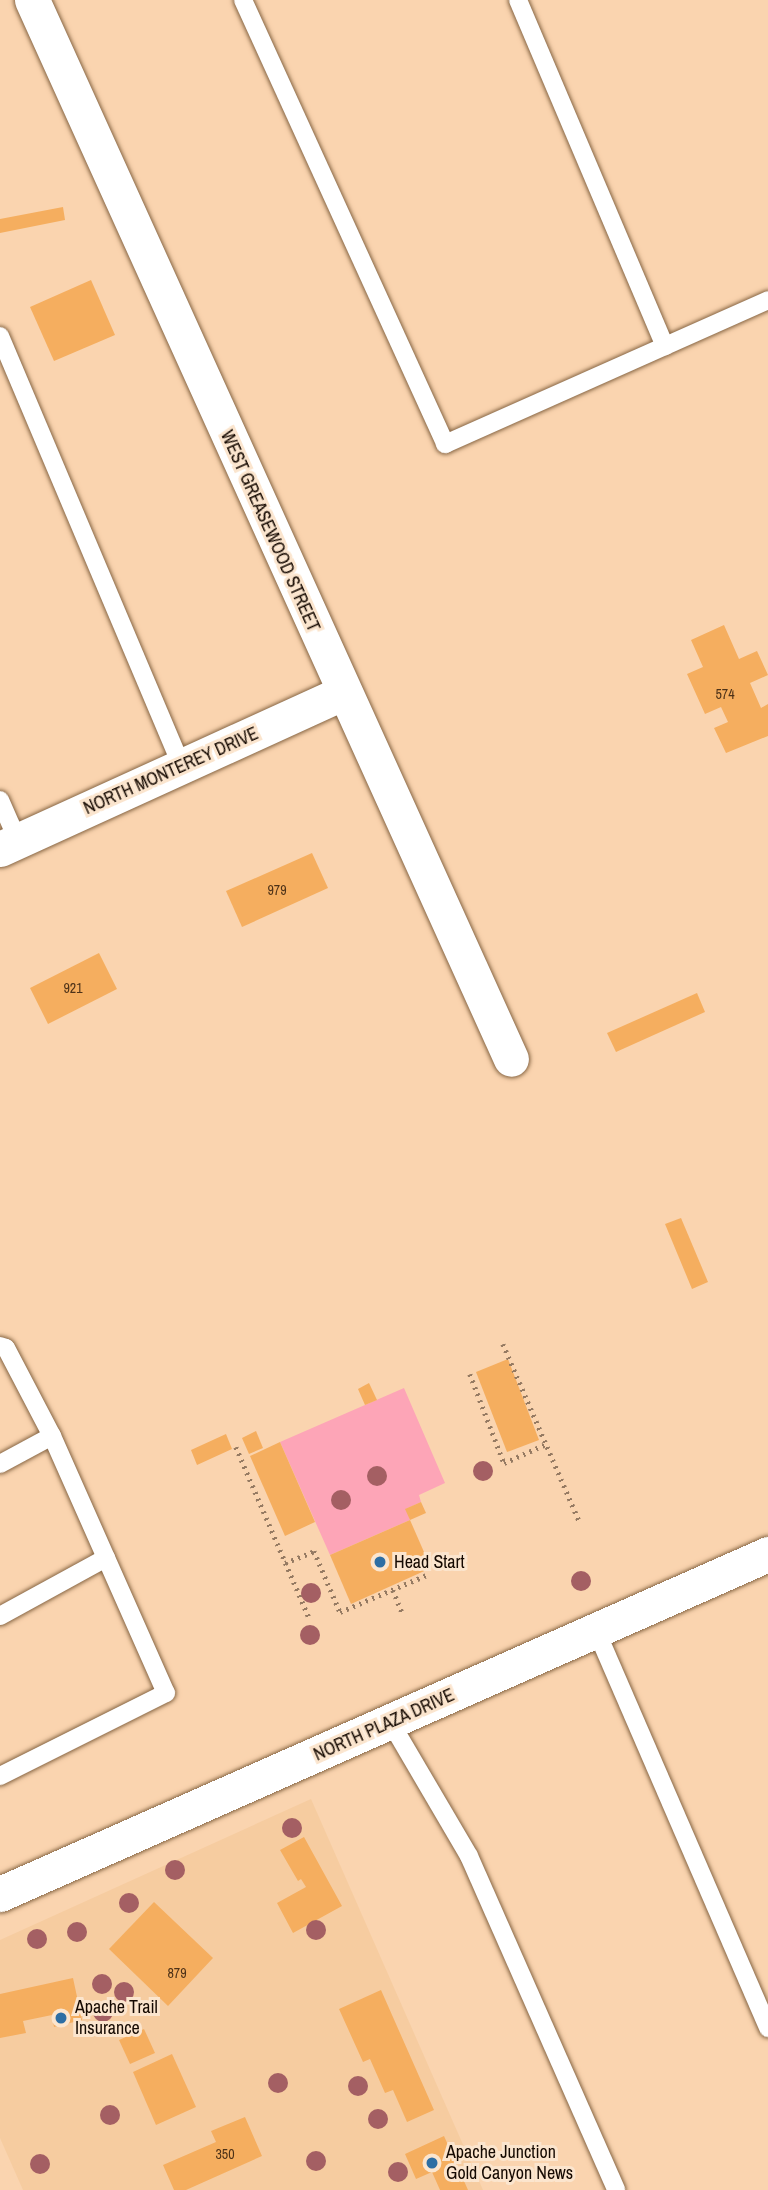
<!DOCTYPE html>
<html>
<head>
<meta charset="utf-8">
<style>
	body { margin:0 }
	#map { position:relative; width:768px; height:2190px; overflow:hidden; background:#fad4af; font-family:"Archivo Narrow",sans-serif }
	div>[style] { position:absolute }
	.built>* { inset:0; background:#f6cca0 }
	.green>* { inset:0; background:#fda5b7 }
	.building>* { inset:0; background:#f5ae5f }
	.path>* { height:4.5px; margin-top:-2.25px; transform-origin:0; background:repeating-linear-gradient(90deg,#957a62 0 2px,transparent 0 7px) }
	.roads { filter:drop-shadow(0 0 2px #876644) drop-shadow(0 0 2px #876644) }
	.service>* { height:18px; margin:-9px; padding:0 9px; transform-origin:9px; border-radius:9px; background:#fff }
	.minor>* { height:35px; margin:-17.5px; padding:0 17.5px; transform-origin:17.5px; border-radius:17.5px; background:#fff }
	.trees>* { width:20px; height:20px; margin:-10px; border-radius:50%; background:#a45f63 }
	.dots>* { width:19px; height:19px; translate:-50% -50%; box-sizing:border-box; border:4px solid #fbe5ce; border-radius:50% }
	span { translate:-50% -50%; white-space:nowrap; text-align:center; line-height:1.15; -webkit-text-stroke:6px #fbe5ce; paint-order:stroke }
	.number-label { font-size:14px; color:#4d3218 }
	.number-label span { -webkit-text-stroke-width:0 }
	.street-label { font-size:18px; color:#150901 }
	.poi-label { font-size:18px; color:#150901 }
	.left { translate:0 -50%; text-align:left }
</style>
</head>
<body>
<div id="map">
	<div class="built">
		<div style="clip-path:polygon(311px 1799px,483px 2190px,23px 2190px,0 2138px,0 1940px)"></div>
	</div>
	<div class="green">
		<div style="clip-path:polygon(404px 1388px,445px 1483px,419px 1495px,421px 1502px,406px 1509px,410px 1520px,330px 1555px,280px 1442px)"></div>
	</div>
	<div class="building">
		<div style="clip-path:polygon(63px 207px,65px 220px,0 233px,0 219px)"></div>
		<div style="clip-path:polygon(91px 280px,115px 335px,54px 361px,30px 307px)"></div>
		<div style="clip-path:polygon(724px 625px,739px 659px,757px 651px,768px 675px,750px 683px,761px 708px,768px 704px,768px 736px,726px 753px,714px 728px,728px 722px,721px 707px,705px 714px,687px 674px,703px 667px,691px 640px)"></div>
		<div style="clip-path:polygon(312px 853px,328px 888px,242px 927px,226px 891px)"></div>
		<div style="clip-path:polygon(99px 953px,117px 989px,48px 1024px,30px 988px)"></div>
		<div style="clip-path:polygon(697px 993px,705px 1012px,616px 1052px,607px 1033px)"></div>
		<div style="clip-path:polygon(681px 1218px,708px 1282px,692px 1289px,665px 1224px)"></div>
		<div style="clip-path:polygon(508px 1359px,539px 1440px,507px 1452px,476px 1372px)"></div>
		<div style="clip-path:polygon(369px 1383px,377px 1400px,365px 1405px,358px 1389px)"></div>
		<div style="clip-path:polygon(256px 1431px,263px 1448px,249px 1454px,242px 1438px)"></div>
		<div style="clip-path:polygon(226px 1434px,232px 1449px,197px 1465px,191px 1450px)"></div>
		<div style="clip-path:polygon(280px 1442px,315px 1522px,285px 1536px,250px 1456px)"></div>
		<div style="clip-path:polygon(421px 1502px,426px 1513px,410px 1520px,405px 1509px)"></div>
		<div style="clip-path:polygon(410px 1520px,431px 1568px,351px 1604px,330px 1555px)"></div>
		<div style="clip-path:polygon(304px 1837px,342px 1906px,293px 1933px,277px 1903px,306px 1887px,301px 1879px,298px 1881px,280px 1850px)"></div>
		<div style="clip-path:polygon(154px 1902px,213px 1958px,168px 2006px,109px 1949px)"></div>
		<div style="clip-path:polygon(73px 1978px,82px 2020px,54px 2027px,52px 2015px,23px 2021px,26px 2033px,0 2038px,0 1994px)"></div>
		<div style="clip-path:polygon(381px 1990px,434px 2110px,407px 2122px,393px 2090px,385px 2093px,370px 2059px,363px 2062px,339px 2009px)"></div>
		<div style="clip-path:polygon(144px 2029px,155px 2053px,130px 2064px,119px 2040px)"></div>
		<div style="clip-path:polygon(172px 2054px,196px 2107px,156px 2125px,133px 2072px)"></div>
		<div style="clip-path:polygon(245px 2117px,262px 2156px,186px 2190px,174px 2190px,163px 2165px,216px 2142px,211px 2131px)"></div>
		<div style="clip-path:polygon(444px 2136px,468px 2190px,440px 2190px,432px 2172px,416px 2179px,405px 2154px)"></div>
	</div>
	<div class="path">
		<div style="left:503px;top:1344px;width:195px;rotate:66.7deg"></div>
		<div style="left:470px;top:1374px;width:95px;rotate:69.1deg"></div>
		<div style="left:504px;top:1463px;width:46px;rotate:-24.3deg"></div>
		<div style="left:236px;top:1447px;width:188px;rotate:66.8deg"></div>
		<div style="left:285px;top:1563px;width:31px;rotate:-22deg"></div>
		<div style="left:314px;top:1551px;width:66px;rotate:66.9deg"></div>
		<div style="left:340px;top:1612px;width:97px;rotate:-23.1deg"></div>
		<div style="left:393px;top:1590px;width:24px;rotate:68deg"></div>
	</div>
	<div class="roads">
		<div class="service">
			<div style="left:243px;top:0;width:488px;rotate:65.5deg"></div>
			<div style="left:445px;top:444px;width:354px;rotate:-24deg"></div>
			<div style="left:518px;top:0;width:376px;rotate:67deg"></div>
			<div style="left:0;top:336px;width:467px;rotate:67.1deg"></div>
			<div style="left:0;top:800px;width:45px;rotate:66.3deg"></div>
			<div style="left:0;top:1346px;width:6px;rotate:18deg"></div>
			<div style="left:6px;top:1348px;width:99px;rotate:62.4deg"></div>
			<div style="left:52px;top:1436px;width:281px;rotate:66.1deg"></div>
			<div style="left:166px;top:1693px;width:186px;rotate:153.4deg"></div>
			<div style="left:0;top:1464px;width:59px;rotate:-28.3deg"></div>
			<div style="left:0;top:1616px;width:121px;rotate:-28.7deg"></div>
			<div style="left:596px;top:1630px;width:434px;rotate:66.6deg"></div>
			<div style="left:391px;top:1723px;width:154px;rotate:59.6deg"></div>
			<div style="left:469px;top:1856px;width:365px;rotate:66.2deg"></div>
		</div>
		<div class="minor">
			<div style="left:32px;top:0;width:1162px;rotate:65.66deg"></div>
			<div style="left:0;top:849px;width:377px;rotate:-24.5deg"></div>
			<div style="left:0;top:1894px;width:840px;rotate:-23.88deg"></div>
		</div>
	</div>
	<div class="trees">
		<div style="left:483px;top:1471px"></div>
		<div style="left:377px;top:1476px"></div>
		<div style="left:341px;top:1500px"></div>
		<div style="left:581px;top:1581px"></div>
		<div style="left:311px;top:1593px"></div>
		<div style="left:310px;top:1635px"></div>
		<div style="left:292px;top:1828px"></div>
		<div style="left:175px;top:1870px"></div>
		<div style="left:129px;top:1903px"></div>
		<div style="left:316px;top:1930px"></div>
		<div style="left:77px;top:1932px"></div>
		<div style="left:37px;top:1939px"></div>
		<div style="left:102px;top:1984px"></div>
		<div style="left:124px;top:1992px"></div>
		<div style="left:103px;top:2012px"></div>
		<div style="left:278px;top:2083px"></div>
		<div style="left:358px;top:2086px"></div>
		<div style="left:110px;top:2115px"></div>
		<div style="left:378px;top:2119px"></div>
		<div style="left:316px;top:2161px"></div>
		<div style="left:40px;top:2164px"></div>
		<div style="left:398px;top:2172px"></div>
	</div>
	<div class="dots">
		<div style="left:380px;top:1562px;background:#2d6ea4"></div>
		<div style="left:61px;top:2018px;background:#2d6ea4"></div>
		<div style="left:432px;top:2163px;background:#2d6ea4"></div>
	</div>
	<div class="number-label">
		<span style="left:725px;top:694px">574</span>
		<span style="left:277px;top:890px">979</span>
		<span style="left:73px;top:988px">921</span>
		<span style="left:177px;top:1973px">879</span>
		<span style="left:225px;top:2154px">350</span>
	</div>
	<div class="street-label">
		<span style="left:270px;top:531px;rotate:66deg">WEST GREASEWOOD STREET</span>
		<span style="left:171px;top:771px;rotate:-24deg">NORTH MONTEREY DRIVE</span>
		<span style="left:384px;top:1725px;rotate:-24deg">NORTH PLAZA DRIVE</span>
	</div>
	<div class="poi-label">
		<span class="left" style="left:394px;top:1562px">Head Start</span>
		<span class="left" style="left:75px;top:2018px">Apache Trail<br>Insurance</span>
		<span class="left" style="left:446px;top:2163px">Apache Junction<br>Gold Canyon News</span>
	</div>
</div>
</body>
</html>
